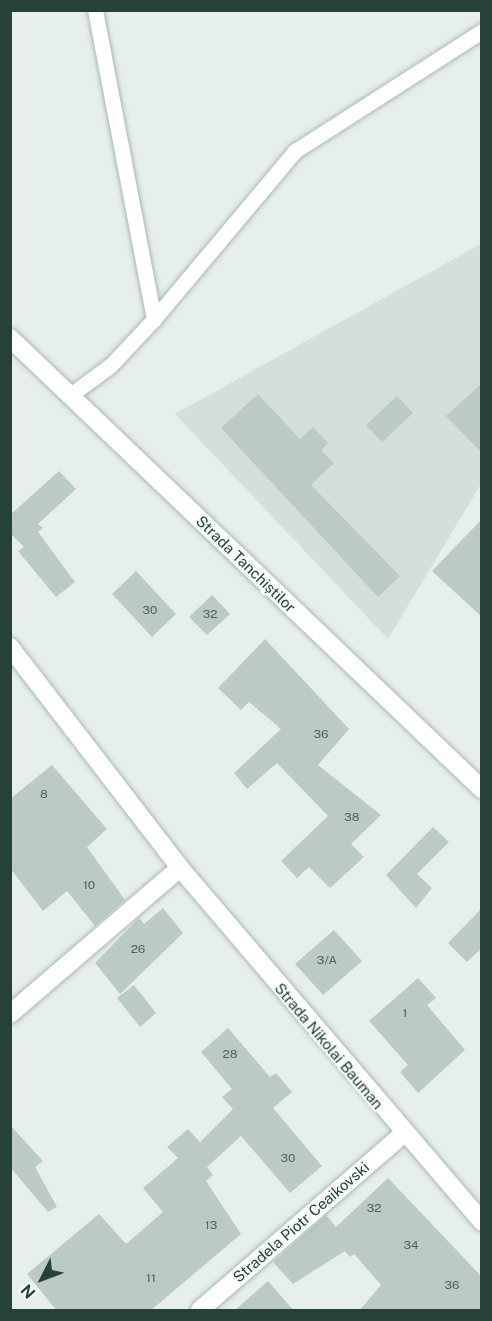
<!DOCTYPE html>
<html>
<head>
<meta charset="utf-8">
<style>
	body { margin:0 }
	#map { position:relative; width:492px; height:1321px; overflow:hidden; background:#e6efeb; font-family:"Public Sans",sans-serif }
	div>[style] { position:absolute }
	.built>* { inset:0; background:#d4dfda }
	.building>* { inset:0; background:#bbcac4 }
	.roads { filter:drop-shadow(0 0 2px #a8b8b2) drop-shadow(0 0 2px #a8b8b2) }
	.service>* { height:15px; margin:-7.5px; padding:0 7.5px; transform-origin:7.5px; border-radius:7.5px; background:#fff }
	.minor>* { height:18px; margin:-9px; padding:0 9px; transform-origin:9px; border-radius:9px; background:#fff }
	.tertiary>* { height:18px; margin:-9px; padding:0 9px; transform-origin:9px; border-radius:9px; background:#fff }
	span { translate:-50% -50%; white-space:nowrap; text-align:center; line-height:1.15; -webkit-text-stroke:4.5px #f7fbf9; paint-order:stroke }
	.number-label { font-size:12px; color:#4a645c }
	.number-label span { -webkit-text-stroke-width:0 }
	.street-label { font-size:15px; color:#24423a }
	.frame { position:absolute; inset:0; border:12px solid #24423a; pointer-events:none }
	.north { position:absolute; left:12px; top:1249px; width:60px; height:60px; -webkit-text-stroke:4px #f7fbf9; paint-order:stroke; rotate:228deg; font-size:16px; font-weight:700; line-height:24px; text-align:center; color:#24423a }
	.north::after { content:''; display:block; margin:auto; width:21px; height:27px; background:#24423a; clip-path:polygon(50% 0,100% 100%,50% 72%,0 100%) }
</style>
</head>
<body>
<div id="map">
	<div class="built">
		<div style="clip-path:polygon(481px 244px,481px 484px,388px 639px,175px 414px)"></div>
	</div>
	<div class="building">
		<div style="clip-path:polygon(482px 383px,482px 453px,446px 416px)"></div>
		<div style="clip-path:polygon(258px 394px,300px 439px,313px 427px,328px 443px,321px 450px,334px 463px,311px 485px,400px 576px,378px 597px,221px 428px)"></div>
		<div style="clip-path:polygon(397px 396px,413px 413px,382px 442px,366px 425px)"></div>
		<div style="clip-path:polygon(59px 471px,76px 489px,38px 524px,43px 528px,38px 532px,75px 582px,56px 597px,18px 551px,24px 547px,10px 533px,10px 515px)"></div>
		<div style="clip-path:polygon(482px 519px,482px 617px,432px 571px)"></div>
		<div style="clip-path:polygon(136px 571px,176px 614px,152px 637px,112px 594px)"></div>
		<div style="clip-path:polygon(212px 595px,230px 614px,207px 635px,189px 617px)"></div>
		<div style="clip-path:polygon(265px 639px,349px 729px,318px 765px,381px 815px,351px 844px,364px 857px,330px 888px,309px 867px,297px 878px,281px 861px,328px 816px,277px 763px,247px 789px,234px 773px,281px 729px,249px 702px,241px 710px,218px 688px)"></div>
		<div style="clip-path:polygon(52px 765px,107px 829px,87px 847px,125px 900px,95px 926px,67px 891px,43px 911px,10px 868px,10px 799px)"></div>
		<div style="clip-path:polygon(433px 827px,449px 842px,417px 874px,432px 888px,416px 908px,386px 875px)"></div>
		<div style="clip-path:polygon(163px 908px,183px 933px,120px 994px,95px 963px,139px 918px,144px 924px)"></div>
		<div style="clip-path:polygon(482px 908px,482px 948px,467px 962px,448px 943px)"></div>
		<div style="clip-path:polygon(334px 930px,362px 961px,323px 995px,295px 964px)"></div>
		<div style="clip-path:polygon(418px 978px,436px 998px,427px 1005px,465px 1050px,418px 1093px,400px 1072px,408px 1065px,369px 1021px)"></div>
		<div style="clip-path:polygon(134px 985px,156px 1013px,140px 1027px,117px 998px)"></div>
		<div style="clip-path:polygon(228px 1028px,270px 1077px,276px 1073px,292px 1092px,273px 1108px,322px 1166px,290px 1193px,241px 1136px,207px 1167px,213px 1175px,206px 1181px,241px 1234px,150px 1311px,57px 1311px,27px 1274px,99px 1214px,126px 1244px,163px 1212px,143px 1188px,178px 1158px,167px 1147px,188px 1129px,200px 1142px,233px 1109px,222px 1097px,232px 1089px,201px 1052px)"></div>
		<div style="clip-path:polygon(10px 1125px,43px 1161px,35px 1167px,57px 1207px,48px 1212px,10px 1167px)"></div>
		<div style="clip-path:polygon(388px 1178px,482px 1277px,482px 1311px,359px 1311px,381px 1285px,354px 1254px,350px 1257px,345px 1251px,293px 1284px,273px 1262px,326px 1215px,336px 1227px)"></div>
		<div style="clip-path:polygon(268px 1281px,294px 1311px,234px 1311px)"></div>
	</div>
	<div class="roads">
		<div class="service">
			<div style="left:95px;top:10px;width:315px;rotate:79.2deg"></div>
			<div style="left:69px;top:396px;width:52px;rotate:-36.4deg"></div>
			<div style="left:111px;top:365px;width:63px;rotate:-46.9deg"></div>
			<div style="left:154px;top:319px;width:219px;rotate:-50deg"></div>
			<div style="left:295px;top:151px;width:222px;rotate:-32.7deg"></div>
		</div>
		<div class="minor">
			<div style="left:10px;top:647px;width:279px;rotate:52.4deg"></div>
			<div style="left:180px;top:868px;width:465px;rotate:49.5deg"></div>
			<div style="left:10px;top:1014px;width:224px;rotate:-40.7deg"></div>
			<div style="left:200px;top:1310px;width:269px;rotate:-40.9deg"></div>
		</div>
		<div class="tertiary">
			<div style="left:10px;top:338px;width:653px;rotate:43.7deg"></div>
		</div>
	</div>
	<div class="number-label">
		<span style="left:150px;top:611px">30</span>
		<span style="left:210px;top:615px">32</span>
		<span style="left:321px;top:735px">36</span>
		<span style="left:44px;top:795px">8</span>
		<span style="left:352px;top:818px">38</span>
		<span style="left:89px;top:886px">10</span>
		<span style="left:138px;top:950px">26</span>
		<span style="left:327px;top:961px">3/A</span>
		<span style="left:405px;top:1014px">1</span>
		<span style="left:230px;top:1055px">28</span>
		<span style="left:288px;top:1159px">30</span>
		<span style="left:374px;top:1209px">32</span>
		<span style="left:211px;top:1226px">13</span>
		<span style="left:411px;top:1246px">34</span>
		<span style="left:151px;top:1279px">11</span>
		<span style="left:452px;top:1286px">36</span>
	</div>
	<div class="street-label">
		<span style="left:246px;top:564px;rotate:44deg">Strada Tanchiștilor</span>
		<span style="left:329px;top:1046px;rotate:50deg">Strada Nikolai Bauman</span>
		<span style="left:301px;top:1222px;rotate:-41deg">Stradela Piotr Ceaikovski</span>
	</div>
	<div class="frame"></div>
	<div class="north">N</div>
</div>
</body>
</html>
